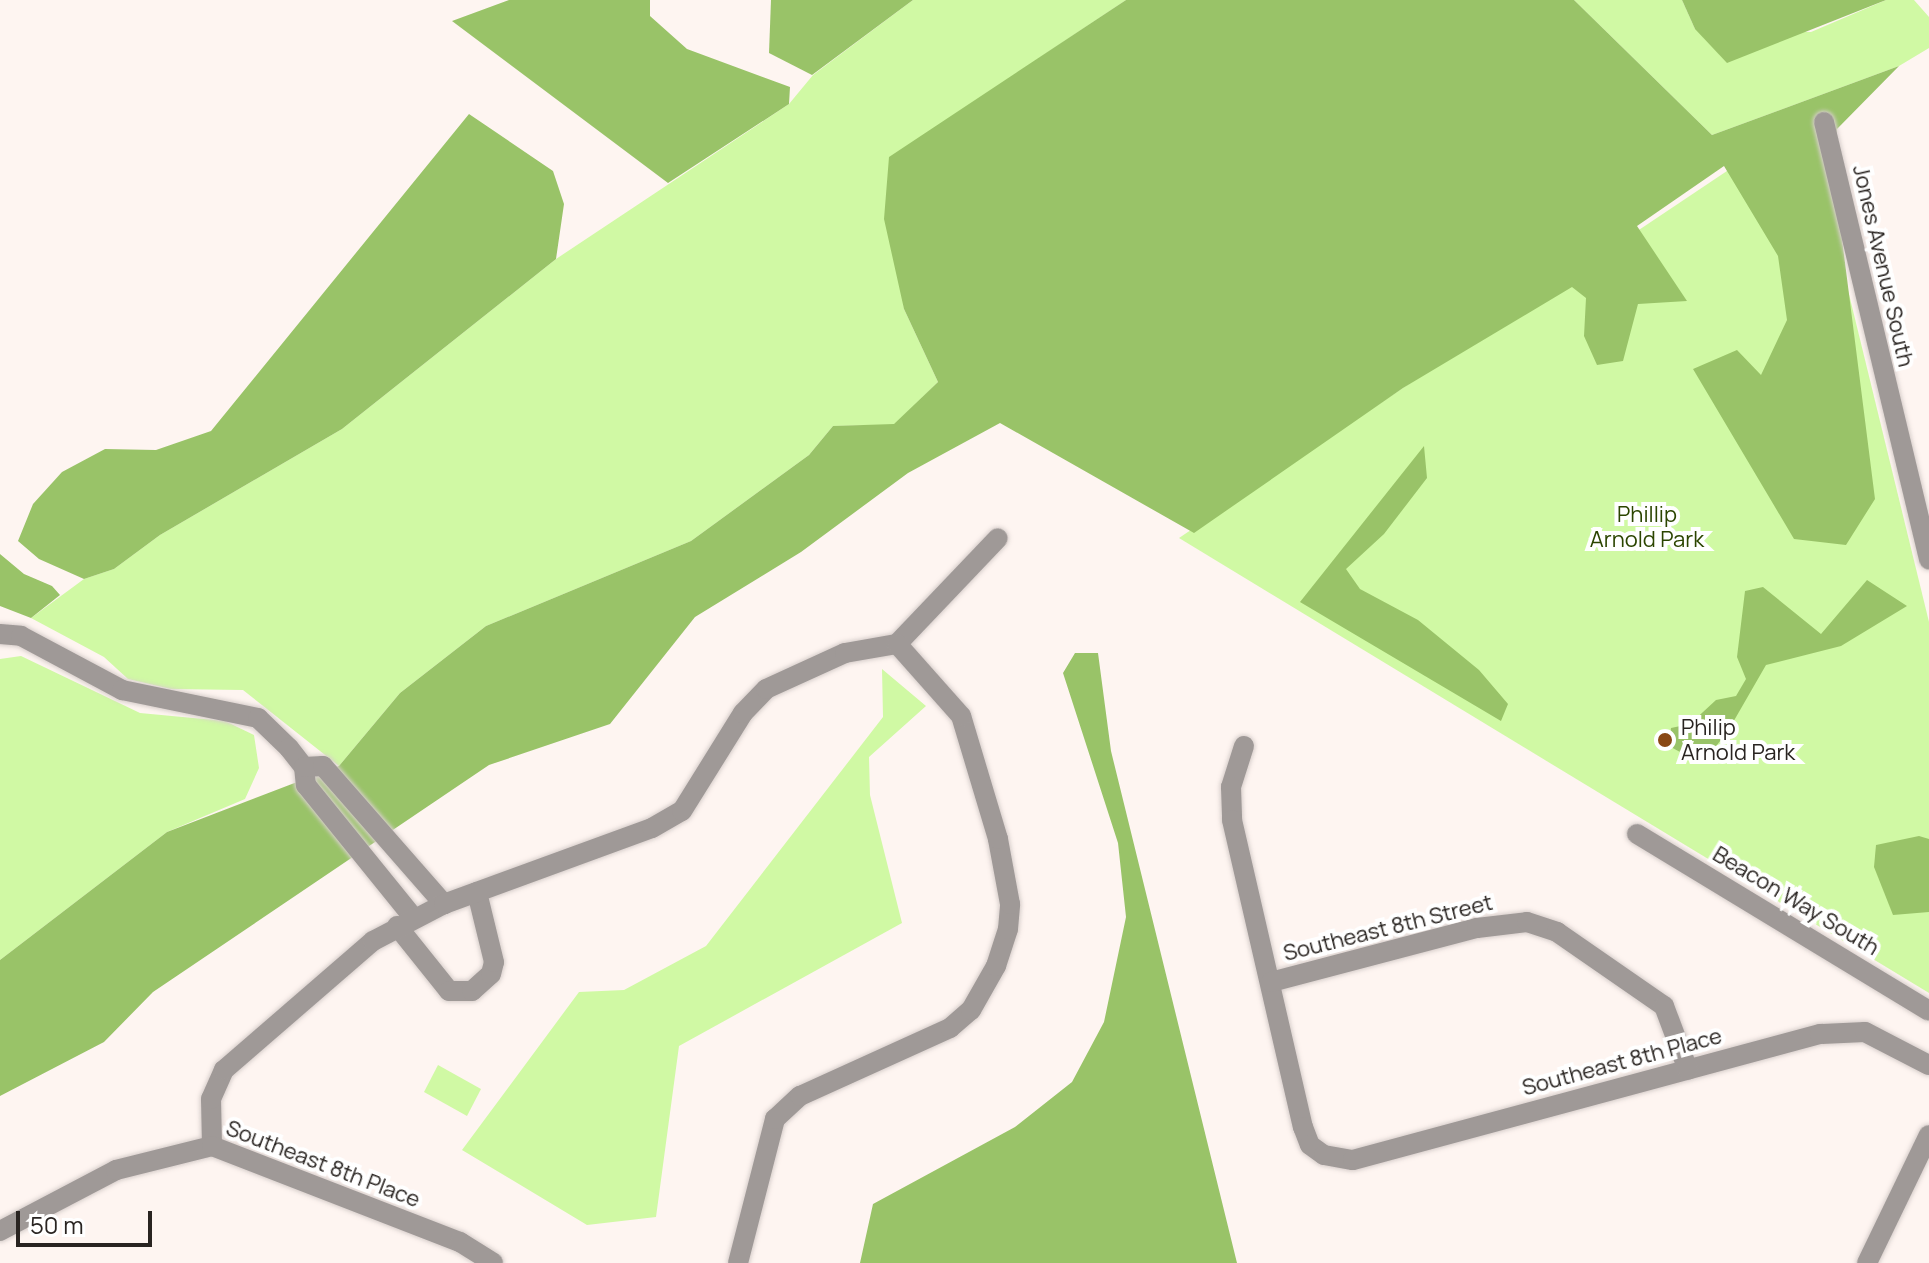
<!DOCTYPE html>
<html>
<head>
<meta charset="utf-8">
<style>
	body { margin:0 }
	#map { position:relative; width:1929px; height:1263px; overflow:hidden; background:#fef5f1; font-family:Manrope,sans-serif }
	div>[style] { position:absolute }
	.green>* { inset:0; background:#d0f9a4 }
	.forest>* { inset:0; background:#99c368 }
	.roads { filter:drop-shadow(0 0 2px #d8cfcc) drop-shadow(0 0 2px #d8cfcc) }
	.minor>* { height:20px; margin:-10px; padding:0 10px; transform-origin:10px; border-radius:10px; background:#9f9997 }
	.dots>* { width:22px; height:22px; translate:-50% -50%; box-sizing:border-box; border:4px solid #fff; border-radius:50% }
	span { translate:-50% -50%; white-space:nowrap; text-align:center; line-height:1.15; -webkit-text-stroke:8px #fff; paint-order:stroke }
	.street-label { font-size:22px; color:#292421 }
	.park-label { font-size:22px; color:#2b4500 }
	.poi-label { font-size:22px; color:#292421 }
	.left { translate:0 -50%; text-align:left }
	.scale { position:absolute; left:16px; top:1211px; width:136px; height:36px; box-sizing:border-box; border:4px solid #292421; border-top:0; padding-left:10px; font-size:24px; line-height:28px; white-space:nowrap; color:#292421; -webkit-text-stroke:6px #fff; paint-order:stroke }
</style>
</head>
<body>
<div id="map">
	<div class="green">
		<div style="clip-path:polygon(913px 0,1126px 0,891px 157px,904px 309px,938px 382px,894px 425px,833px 426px,809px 455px,691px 541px,486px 626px,400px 693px,339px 766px,243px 690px,171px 689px,128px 679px,104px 657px,31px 618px,84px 579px,114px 569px,160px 535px,342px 429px,556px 259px,789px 104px,813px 75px)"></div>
		<div style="clip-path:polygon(1574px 0,1682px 0,1695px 29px,1811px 32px,1886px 0,1914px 0,1929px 17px,1929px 48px,1899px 66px,1712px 135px)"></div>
		<div style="clip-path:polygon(1806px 118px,1929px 622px,1929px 993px,1179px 538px)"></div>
		<div style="clip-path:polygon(21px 656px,140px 713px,225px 721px,254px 735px,259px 768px,245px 799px,167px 832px,0 960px,0 659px)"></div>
		<div style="clip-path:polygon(882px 669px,926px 706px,869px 757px,870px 795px,902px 923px,679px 1046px,656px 1217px,587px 1225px,462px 1150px,579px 992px,624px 990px,706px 946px,883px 717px)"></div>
		<div style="clip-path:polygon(438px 1065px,481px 1089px,467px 1116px,424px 1092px)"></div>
	</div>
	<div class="forest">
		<div style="clip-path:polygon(509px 0,650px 0,650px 16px,687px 49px,790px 87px,789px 104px,668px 183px,452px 21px)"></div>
		<div style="clip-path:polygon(771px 0,913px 0,812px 75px,769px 53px)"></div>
		<div style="clip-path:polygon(1126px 0,1574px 0,1712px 135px,1899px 66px,1837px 129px,1833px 168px,1875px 499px,1846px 545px,1794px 539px,1693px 369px,1737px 350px,1761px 375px,1787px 320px,1778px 256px,1724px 166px,1637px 226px,1687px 301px,1638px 304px,1623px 361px,1597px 365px,1584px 336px,1586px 298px,1572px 287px,1403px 388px,1194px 533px,1000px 423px,908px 473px,801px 552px,695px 617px,610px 724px,489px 765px,153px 992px,104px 1042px,0 1096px,0 960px,167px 832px,339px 766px,400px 693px,486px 626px,691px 541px,809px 455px,833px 426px,894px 424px,938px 382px,904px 309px,884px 219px,889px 157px)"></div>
		<div style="clip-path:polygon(1682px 0,1886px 0,1727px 63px,1695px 29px)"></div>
		<div style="clip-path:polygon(469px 114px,553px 171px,564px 204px,556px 259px,342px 429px,160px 535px,114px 569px,84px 579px,39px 559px,18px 541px,33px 504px,62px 472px,105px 449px,156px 450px,211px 431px)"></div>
		<div style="clip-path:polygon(1424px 446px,1427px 478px,1384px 534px,1346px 569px,1360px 589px,1418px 620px,1479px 670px,1508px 704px,1501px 721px,1300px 602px)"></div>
		<div style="clip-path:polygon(0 554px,24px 574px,52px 586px,60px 595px,31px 618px,0 606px)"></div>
		<div style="clip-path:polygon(1867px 580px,1907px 606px,1841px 646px,1766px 665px,1728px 731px,1702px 764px,1669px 746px,1671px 728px,1690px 724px,1716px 700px,1736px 696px,1746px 679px,1737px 657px,1745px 591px,1763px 587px,1821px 634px)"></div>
		<div style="clip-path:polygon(1075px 653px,1098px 653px,1111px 751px,1237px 1263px,860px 1263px,873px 1204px,1015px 1127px,1072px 1082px,1104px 1022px,1126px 917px,1118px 843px,1063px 673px)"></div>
		<div style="clip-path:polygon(1919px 836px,1929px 839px,1929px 912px,1893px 915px,1874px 867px,1876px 845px)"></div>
	</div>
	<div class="roads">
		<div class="minor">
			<div style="left:1824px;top:122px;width:450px;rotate:76.5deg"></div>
			<div style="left:0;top:634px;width:21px;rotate:5deg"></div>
			<div style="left:21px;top:636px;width:115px;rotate:28.1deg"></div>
			<div style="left:122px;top:690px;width:139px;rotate:11.6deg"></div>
			<div style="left:258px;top:718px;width:43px;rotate:44.1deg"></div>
			<div style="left:289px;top:748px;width:24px;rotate:52deg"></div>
			<div style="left:304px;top:767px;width:18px;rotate:84deg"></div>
			<div style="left:306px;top:785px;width:170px;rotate:51deg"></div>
			<div style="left:1244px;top:746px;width:43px;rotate:107.6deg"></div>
			<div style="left:1231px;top:787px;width:33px;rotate:88deg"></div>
			<div style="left:1232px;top:820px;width:315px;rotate:77deg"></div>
			<div style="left:1303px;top:1127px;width:19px;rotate:69deg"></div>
			<div style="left:1310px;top:1145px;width:17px;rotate:36deg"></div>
			<div style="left:1324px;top:1155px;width:29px;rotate:10deg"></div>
			<div style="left:1353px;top:1160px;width:484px;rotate:-15.1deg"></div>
			<div style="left:1820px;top:1034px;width:45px;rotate:-2.5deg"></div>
			<div style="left:1865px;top:1032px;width:72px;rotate:27.3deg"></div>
			<div style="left:304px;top:767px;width:19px;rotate:-3deg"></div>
			<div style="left:323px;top:766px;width:184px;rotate:48.8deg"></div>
			<div style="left:1637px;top:834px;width:341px;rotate:31.2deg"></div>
			<div style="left:397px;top:926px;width:83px;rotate:51.3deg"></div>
			<div style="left:449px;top:991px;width:23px"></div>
			<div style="left:472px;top:991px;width:25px;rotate:-42deg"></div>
			<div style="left:491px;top:974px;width:12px;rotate:-76deg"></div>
			<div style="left:494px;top:962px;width:72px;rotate:-103.7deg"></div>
			<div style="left:1271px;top:982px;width:213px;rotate:-14.7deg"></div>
			<div style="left:1477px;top:928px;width:50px;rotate:-6.8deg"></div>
			<div style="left:1527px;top:922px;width:32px;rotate:18deg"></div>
			<div style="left:1557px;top:932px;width:130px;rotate:34.7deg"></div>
			<div style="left:1664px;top:1006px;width:68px;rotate:69.4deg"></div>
			<div style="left:212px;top:1146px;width:47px;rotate:-91.2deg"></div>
			<div style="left:211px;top:1099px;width:32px;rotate:-66deg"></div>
			<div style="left:224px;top:1070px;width:197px;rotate:-40.9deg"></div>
			<div style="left:373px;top:941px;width:80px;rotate:-27.5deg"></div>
			<div style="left:444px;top:904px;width:221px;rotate:-20.1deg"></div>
			<div style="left:652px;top:828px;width:34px;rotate:-30deg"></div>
			<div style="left:682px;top:811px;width:115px;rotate:-58.1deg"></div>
			<div style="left:743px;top:713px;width:33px;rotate:-46deg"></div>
			<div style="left:766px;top:689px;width:87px;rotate:-24.5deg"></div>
			<div style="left:845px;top:653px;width:53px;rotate:-9.8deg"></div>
			<div style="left:897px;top:644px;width:146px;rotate:-46.4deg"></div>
			<div style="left:0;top:1231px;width:131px;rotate:-27.7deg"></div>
			<div style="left:116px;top:1170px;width:99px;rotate:-14deg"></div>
			<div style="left:212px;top:1146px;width:266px;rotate:21.2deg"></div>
			<div style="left:460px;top:1242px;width:39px;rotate:32deg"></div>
			<div style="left:738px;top:1263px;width:149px;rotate:-75.6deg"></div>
			<div style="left:775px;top:1119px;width:34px;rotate:-43deg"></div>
			<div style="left:800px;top:1096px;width:165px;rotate:-24.4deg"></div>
			<div style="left:950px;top:1028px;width:28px;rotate:-41deg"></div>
			<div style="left:971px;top:1010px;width:51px;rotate:-60.4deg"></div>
			<div style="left:996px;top:966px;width:39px;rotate:-72deg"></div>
			<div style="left:1008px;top:929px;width:25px;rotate:-85deg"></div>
			<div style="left:1010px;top:904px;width:66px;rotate:-100.5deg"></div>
			<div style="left:998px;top:839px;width:128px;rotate:-106.7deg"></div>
			<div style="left:961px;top:716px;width:96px;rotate:-131.6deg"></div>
			<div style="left:1867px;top:1263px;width:142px;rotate:-64.2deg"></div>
		</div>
	</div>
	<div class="dots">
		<div style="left:1665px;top:740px;background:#894814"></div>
	</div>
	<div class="street-label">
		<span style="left:1883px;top:266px;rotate:77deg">Jones Avenue South</span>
		<span style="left:1796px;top:901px;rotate:31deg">Beacon Way South</span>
		<span style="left:1388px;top:928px;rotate:-14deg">Southeast 8th Street</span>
		<span style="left:1622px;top:1062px;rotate:-15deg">Southeast 8th Place</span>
		<span style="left:323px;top:1164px;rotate:21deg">Southeast 8th Place</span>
	</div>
	<div class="park-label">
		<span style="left:1647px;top:527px">Phillip<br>Arnold Park</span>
	</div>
	<div class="poi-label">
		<span class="left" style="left:1681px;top:740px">Philip<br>Arnold Park</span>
	</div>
	<div class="scale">50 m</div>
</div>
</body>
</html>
